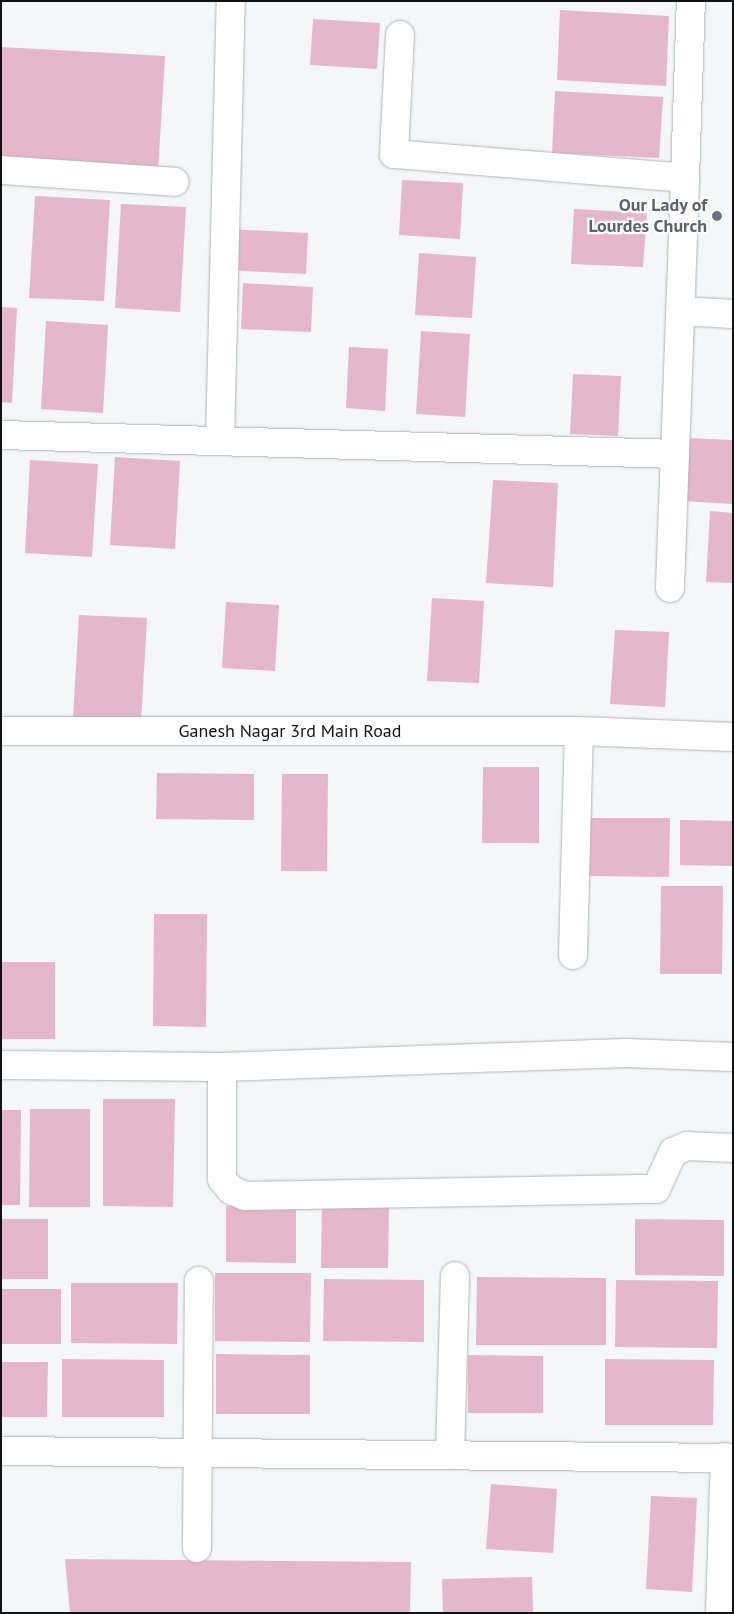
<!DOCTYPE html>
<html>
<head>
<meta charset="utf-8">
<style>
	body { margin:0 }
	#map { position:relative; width:734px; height:1614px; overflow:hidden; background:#f4f6f8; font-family:"PT Sans",sans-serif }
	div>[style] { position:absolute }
	.building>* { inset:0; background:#e5b7cb }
	.roads { filter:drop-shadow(0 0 1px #b2b4b5) drop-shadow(0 0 1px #b2b4b5) }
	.minor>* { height:28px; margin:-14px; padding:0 14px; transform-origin:14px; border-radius:14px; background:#fff }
	.dots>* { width:14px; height:14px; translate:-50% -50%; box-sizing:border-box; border:2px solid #fff; border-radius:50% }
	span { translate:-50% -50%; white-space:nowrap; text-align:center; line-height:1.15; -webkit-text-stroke:4.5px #fff; paint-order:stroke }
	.worship-label { font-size:18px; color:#5b616d; font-weight:700 }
	.right { translate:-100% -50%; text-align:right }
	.street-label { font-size:18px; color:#121213 }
	.frame { position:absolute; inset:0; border:2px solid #121213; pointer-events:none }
</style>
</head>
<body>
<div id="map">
	<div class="building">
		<div style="clip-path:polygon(560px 10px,669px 16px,666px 86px,557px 80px)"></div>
		<div style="clip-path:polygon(313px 19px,380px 23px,377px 69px,310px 65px)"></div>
		<div style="clip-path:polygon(1px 47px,165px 56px,158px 171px,1px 162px)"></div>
		<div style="clip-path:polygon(555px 91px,663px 97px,659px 158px,552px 153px)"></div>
		<div style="clip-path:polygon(402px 180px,463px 183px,460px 239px,399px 235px)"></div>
		<div style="clip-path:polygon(35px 196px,110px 200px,104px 301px,29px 298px)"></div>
		<div style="clip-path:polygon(121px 204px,186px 207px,180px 312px,115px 308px)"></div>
		<div style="clip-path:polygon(574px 209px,647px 213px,643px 267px,571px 264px)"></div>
		<div style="clip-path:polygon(228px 229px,308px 233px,306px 274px,225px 270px)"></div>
		<div style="clip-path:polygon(419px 253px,476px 257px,472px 318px,415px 315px)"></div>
		<div style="clip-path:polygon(243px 283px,313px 287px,311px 332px,241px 329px)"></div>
		<div style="clip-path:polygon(1px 307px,17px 308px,12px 403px,1px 402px)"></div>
		<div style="clip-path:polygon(46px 321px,108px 325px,103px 413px,41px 409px)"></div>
		<div style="clip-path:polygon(421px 331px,470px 334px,465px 417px,416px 414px)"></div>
		<div style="clip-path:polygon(349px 347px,388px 349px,385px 411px,346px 408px)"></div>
		<div style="clip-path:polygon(573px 374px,621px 376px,618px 436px,570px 434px)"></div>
		<div style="clip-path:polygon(687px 438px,733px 440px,733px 504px,683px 501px)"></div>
		<div style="clip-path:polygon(115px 457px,180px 461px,175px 549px,110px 545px)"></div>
		<div style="clip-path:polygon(30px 460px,98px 464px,92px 557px,25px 553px)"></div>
		<div style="clip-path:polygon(493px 480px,558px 483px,553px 587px,486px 583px)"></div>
		<div style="clip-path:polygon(710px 511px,733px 513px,733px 583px,706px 582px)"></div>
		<div style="clip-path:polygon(432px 598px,484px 601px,479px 683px,427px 681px)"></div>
		<div style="clip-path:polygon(226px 602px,279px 605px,275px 671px,222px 668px)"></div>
		<div style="clip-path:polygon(79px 615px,147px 618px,141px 722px,73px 717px)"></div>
		<div style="clip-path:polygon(615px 630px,669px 632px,665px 707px,610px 704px)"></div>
		<div style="clip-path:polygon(483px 767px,539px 767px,539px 843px,482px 843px)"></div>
		<div style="clip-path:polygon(157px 773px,254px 774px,254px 820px,156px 819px)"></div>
		<div style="clip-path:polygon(282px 774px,328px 774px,327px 871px,281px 871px)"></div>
		<div style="clip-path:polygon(587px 818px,670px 818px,669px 877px,587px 876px)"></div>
		<div style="clip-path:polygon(680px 820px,733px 821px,733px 866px,680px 865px)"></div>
		<div style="clip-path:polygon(661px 886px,723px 886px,722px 974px,660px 974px)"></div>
		<div style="clip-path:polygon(154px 914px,207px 914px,206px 1027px,153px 1026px)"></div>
		<div style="clip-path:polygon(1px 962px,55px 962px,55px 1039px,1px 1039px)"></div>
		<div style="clip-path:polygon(103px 1099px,175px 1099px,173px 1207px,103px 1206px)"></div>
		<div style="clip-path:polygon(30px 1109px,90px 1109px,90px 1207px,29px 1207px)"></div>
		<div style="clip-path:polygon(1px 1110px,21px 1110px,20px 1205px,1px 1205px)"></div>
		<div style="clip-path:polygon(322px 1201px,389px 1202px,388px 1268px,321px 1268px)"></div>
		<div style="clip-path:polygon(226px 1206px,296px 1206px,296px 1263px,226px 1262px)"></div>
		<div style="clip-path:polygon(1px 1219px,48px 1219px,48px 1279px,1px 1279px)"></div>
		<div style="clip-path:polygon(635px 1219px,724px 1220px,724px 1276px,635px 1275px)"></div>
		<div style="clip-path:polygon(215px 1273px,311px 1273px,310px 1342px,215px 1341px)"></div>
		<div style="clip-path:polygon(477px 1277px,606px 1278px,606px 1345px,476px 1345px)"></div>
		<div style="clip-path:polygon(324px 1279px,424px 1280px,424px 1342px,323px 1341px)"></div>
		<div style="clip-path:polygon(616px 1280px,718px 1281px,717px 1348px,615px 1347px)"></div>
		<div style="clip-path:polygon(71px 1283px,178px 1283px,177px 1344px,71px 1343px)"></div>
		<div style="clip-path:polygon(1px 1289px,61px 1289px,61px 1344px,1px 1344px)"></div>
		<div style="clip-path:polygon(216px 1354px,310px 1355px,310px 1414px,216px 1414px)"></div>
		<div style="clip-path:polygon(468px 1355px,543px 1356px,543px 1413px,468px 1413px)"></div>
		<div style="clip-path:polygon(62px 1359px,164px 1360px,164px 1417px,62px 1417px)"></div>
		<div style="clip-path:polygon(605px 1359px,714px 1360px,713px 1425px,605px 1425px)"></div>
		<div style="clip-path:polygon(1px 1362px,48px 1362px,47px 1417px,1px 1417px)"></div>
		<div style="clip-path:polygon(491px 1484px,557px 1489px,553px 1553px,486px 1549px)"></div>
		<div style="clip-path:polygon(651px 1496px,697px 1498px,692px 1592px,646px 1589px)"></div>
		<div style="clip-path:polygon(65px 1559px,411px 1562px,410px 1613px,70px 1613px)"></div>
		<div style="clip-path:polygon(532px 1577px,533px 1613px,443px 1613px,442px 1579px)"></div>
	</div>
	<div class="roads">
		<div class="minor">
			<div style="left:400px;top:35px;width:119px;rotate:92.9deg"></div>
			<div style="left:394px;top:154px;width:292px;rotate:4.7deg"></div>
			<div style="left:685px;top:178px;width:177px;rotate:-88.1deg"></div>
			<div style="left:1px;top:170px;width:174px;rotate:3.9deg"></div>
			<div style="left:680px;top:311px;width:53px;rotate:3.2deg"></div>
			<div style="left:1px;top:435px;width:674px;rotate:1.61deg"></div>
			<div style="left:675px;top:454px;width:276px;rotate:-87.9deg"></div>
			<div style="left:220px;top:440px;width:439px;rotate:-88.6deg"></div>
			<div style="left:670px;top:588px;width:134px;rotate:-87.9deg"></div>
			<div style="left:1px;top:731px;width:578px"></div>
			<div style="left:579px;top:731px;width:154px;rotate:2.2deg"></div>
			<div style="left:573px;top:955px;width:224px;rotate:-88.5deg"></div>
			<div style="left:1px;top:1065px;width:221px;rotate:0.5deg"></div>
			<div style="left:222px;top:1067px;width:404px;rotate:-2deg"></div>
			<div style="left:626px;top:1053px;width:107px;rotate:2.1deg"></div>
			<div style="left:222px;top:1067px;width:112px;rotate:90deg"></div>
			<div style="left:222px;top:1179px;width:14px;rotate:51deg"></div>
			<div style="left:231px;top:1190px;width:15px;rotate:23deg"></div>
			<div style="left:245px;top:1196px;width:411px;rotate:-1deg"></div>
			<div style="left:656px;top:1189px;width:41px;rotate:-65.3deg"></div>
			<div style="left:673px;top:1152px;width:15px;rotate:-23deg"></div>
			<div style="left:687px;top:1146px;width:46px;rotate:2.5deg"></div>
			<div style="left:1px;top:1451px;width:732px;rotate:0.55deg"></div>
			<div style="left:450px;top:1455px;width:179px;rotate:-88.4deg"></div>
			<div style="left:197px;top:1548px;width:267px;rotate:-89.6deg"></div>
			<div style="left:720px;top:1613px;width:156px;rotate:-88.2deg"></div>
		</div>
	</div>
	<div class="dots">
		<div style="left:717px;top:216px;background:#6b7280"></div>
	</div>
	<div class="worship-label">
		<span class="right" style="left:707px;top:216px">Our Lady of<br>Lourdes Church</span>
	</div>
	<div class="street-label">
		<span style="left:290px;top:731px">Ganesh Nagar 3rd Main Road</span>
	</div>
	<div class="frame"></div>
</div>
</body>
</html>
